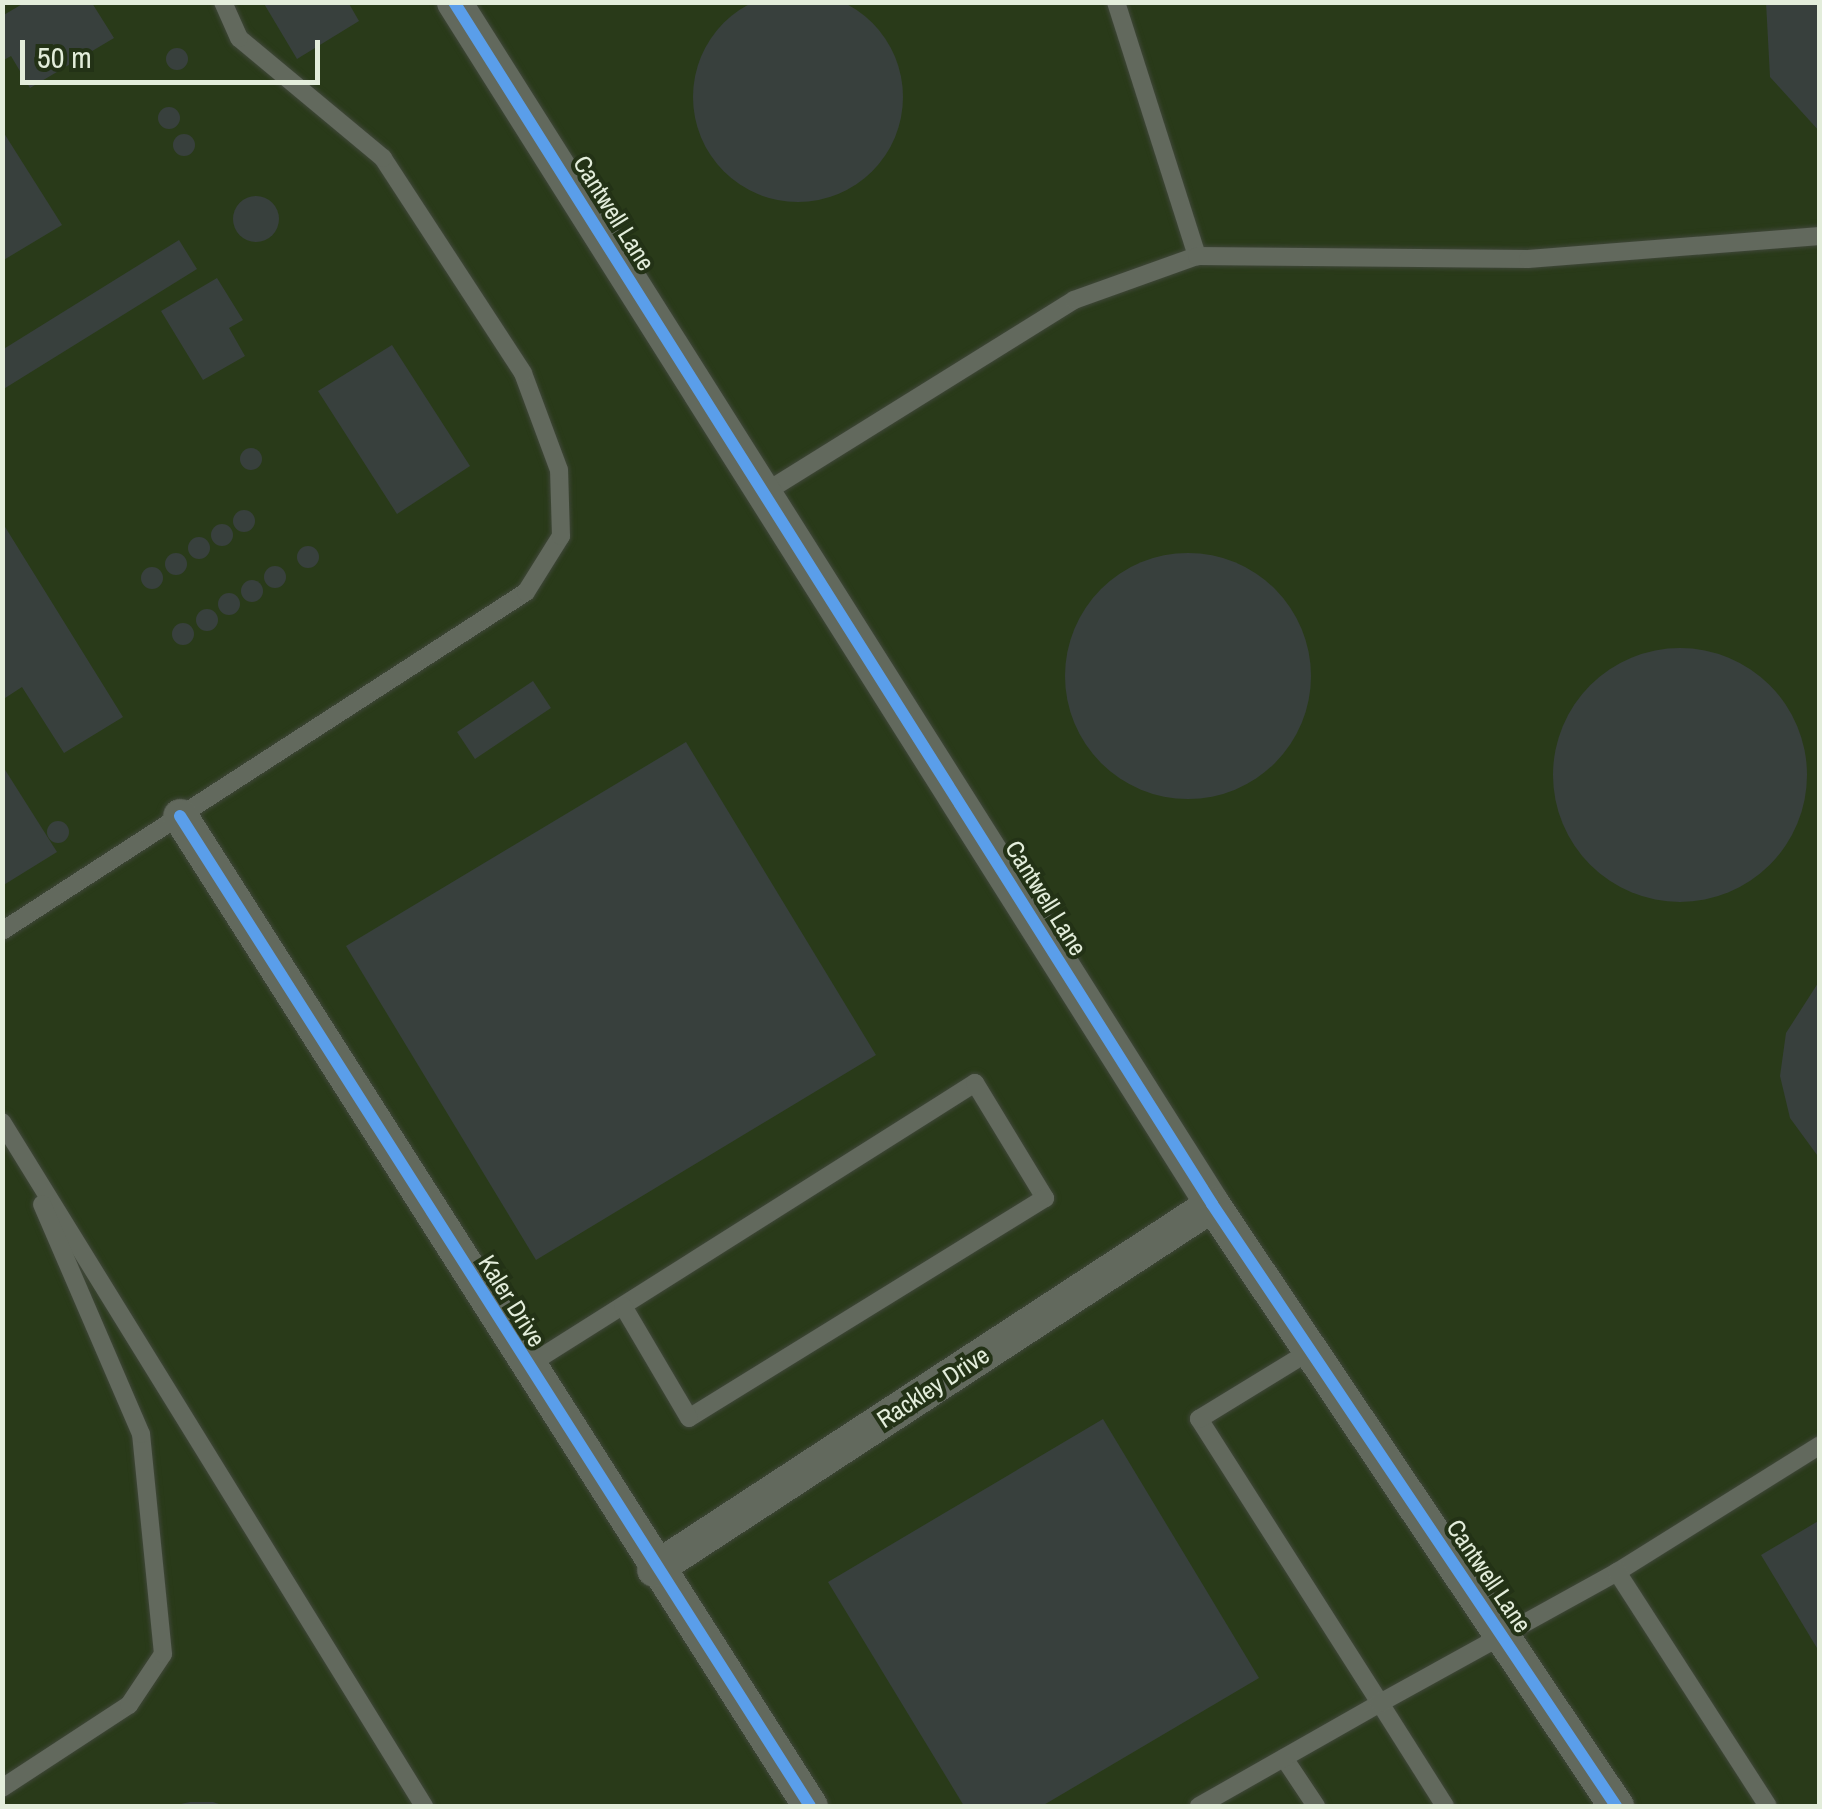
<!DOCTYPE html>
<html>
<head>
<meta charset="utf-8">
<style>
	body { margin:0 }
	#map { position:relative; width:1822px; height:1809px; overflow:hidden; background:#242c1c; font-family:"Archivo Narrow",sans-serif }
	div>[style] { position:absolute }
	.built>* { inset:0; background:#293a19 }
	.building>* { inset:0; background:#38403d }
	.round { border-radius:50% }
	.roads { filter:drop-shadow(0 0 2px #40473a) drop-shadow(0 0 2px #40473a) }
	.lane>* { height:18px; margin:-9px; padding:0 9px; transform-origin:9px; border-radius:9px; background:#62695d }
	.street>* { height:35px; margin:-17.5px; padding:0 17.5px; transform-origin:17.5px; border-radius:17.5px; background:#62695d }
	.cycleway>* { height:12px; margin:-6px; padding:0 6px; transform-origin:6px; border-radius:6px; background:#5a9eea }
	span { translate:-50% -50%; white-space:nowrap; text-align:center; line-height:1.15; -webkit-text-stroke:8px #233216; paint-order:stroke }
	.street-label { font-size:25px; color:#e3eddb }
	.frame { position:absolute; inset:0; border:5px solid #e3eddb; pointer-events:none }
	.scale { position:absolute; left:20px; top:40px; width:300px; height:45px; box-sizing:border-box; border:5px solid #e3eddb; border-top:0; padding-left:12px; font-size:30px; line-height:35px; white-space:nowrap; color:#e3eddb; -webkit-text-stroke:8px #233216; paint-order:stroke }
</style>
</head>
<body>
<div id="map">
	<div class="built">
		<div style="clip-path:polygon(3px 3px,1819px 3px,1819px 1806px,3px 1806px)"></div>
	</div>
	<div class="building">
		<div class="round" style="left:693px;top:-8px;width:210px;height:210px"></div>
		<div style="clip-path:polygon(263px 2px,348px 2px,359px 21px,297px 59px)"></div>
		<div style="clip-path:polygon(1766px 2px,1820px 2px,1820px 132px,1770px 77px)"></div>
		<div style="clip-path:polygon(24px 3px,92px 3px,114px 38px,30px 88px,11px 56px,2px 61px,2px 16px)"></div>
		<div class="round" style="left:166px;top:48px;width:22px;height:22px"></div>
		<div class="round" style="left:158px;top:107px;width:22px;height:22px"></div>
		<div style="clip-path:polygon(2px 130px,62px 225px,2px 261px)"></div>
		<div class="round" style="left:173px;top:134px;width:22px;height:22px"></div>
		<div class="round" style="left:233px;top:196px;width:46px;height:46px"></div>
		<div style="clip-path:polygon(179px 240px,197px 269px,2px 390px,2px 350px)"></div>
		<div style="clip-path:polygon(217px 278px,243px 320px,229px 328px,245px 356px,203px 380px,161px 311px)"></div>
		<div style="clip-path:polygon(392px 345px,470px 466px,397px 514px,318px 391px)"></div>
		<div class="round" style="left:240px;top:448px;width:22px;height:22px"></div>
		<div class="round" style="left:233px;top:510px;width:22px;height:22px"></div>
		<div style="clip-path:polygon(2px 522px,123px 717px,64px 753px,22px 687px,2px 700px)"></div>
		<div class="round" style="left:211px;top:524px;width:22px;height:22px"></div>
		<div class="round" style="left:188px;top:537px;width:22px;height:22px"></div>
		<div class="round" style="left:297px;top:546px;width:22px;height:22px"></div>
		<div class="round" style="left:1065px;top:553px;width:246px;height:246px"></div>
		<div class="round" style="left:165px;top:553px;width:22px;height:22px"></div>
		<div class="round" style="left:264px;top:566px;width:22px;height:22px"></div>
		<div class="round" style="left:141px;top:567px;width:22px;height:22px"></div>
		<div class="round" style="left:241px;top:580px;width:22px;height:22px"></div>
		<div class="round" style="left:218px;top:593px;width:22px;height:22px"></div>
		<div class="round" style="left:196px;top:609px;width:22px;height:22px"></div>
		<div class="round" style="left:172px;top:623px;width:22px;height:22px"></div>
		<div class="round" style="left:1553px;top:648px;width:254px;height:254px"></div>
		<div style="clip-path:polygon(533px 681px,551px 708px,475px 759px,457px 732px)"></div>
		<div style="clip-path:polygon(686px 742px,876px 1055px,536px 1260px,346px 946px)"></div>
		<div style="clip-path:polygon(2px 765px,57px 852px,2px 886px)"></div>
		<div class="round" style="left:47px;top:821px;width:22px;height:22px"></div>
		<div style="clip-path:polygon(1820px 980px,1820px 1159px,1790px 1118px,1780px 1076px,1786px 1033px)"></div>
		<div style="clip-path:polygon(1103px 1419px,1259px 1678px,1042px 1806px,964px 1806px,828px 1582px)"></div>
		<div style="clip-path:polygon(1820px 1520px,1820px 1653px,1761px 1555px)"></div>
		<div style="clip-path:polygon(190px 1802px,213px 1802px,225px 1806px,172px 1806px)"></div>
	</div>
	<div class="roads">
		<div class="lane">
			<div style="left:1116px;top:2px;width:267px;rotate:72.3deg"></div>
			<div style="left:764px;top:493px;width:365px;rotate:-31.9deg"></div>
			<div style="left:1074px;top:300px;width:131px;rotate:-19.7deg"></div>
			<div style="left:1197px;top:256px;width:331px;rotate:0.5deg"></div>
			<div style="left:1528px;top:259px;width:293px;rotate:-4.5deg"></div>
			<div style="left:2px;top:931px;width:624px;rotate:-32.9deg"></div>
			<div style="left:526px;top:592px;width:66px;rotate:-58deg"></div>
			<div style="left:561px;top:536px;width:66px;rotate:-91.7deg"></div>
			<div style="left:559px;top:470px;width:103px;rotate:-110.4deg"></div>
			<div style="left:523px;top:373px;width:257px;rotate:-123.1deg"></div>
			<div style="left:383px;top:158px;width:187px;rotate:-140.2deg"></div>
			<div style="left:239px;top:38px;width:39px;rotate:-114deg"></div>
			<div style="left:2px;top:1122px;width:804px;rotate:58.33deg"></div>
			<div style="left:527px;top:1366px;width:530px;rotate:-32.28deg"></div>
			<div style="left:975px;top:1083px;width:135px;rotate:58.7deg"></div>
			<div style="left:1045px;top:1198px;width:418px;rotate:148.3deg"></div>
			<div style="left:689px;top:1418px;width:130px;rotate:-120.5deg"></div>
			<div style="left:1617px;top:1572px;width:239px;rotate:-32deg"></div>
			<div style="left:1284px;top:1758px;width:58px;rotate:56.3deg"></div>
			<div style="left:2px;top:1788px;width:152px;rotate:-33.2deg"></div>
			<div style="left:129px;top:1705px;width:61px;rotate:-56.3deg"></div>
			<div style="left:163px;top:1654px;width:221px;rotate:-95.7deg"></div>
			<div style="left:141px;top:1434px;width:250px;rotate:-113.3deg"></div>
			<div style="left:1199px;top:1806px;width:208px;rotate:-29.6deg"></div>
			<div style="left:1380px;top:1703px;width:337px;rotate:-122.5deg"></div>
			<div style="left:1199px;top:1419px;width:130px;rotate:-31.5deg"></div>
			<div style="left:1445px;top:1806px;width:122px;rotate:-122.3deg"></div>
			<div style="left:1380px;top:1703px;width:271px;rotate:-28.9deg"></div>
			<div style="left:1617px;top:1572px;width:278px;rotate:57.2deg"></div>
		</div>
		<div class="street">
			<div style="left:454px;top:2px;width:1421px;rotate:57.76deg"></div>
			<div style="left:1212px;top:1204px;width:725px;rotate:56.13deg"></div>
			<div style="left:180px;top:816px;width:1173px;rotate:57.53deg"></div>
			<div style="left:654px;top:1569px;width:667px;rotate:-33.19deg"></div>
		</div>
	</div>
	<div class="cycleway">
		<div style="left:454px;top:2px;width:1421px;rotate:57.76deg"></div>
		<div style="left:1212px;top:1204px;width:725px;rotate:56.13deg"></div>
		<div style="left:180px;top:816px;width:1173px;rotate:57.53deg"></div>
	</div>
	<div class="street-label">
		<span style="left:614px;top:213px;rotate:58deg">Cantwell Lane</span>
		<span style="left:1046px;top:898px;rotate:58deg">Cantwell Lane</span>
		<span style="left:512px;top:1301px;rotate:58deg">Kaler Drive</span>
		<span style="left:933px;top:1387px;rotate:-33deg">Rackley Drive</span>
		<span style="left:1489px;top:1576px;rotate:56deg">Cantwell Lane</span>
	</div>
	<div class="frame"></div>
	<div class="scale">50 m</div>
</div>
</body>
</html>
